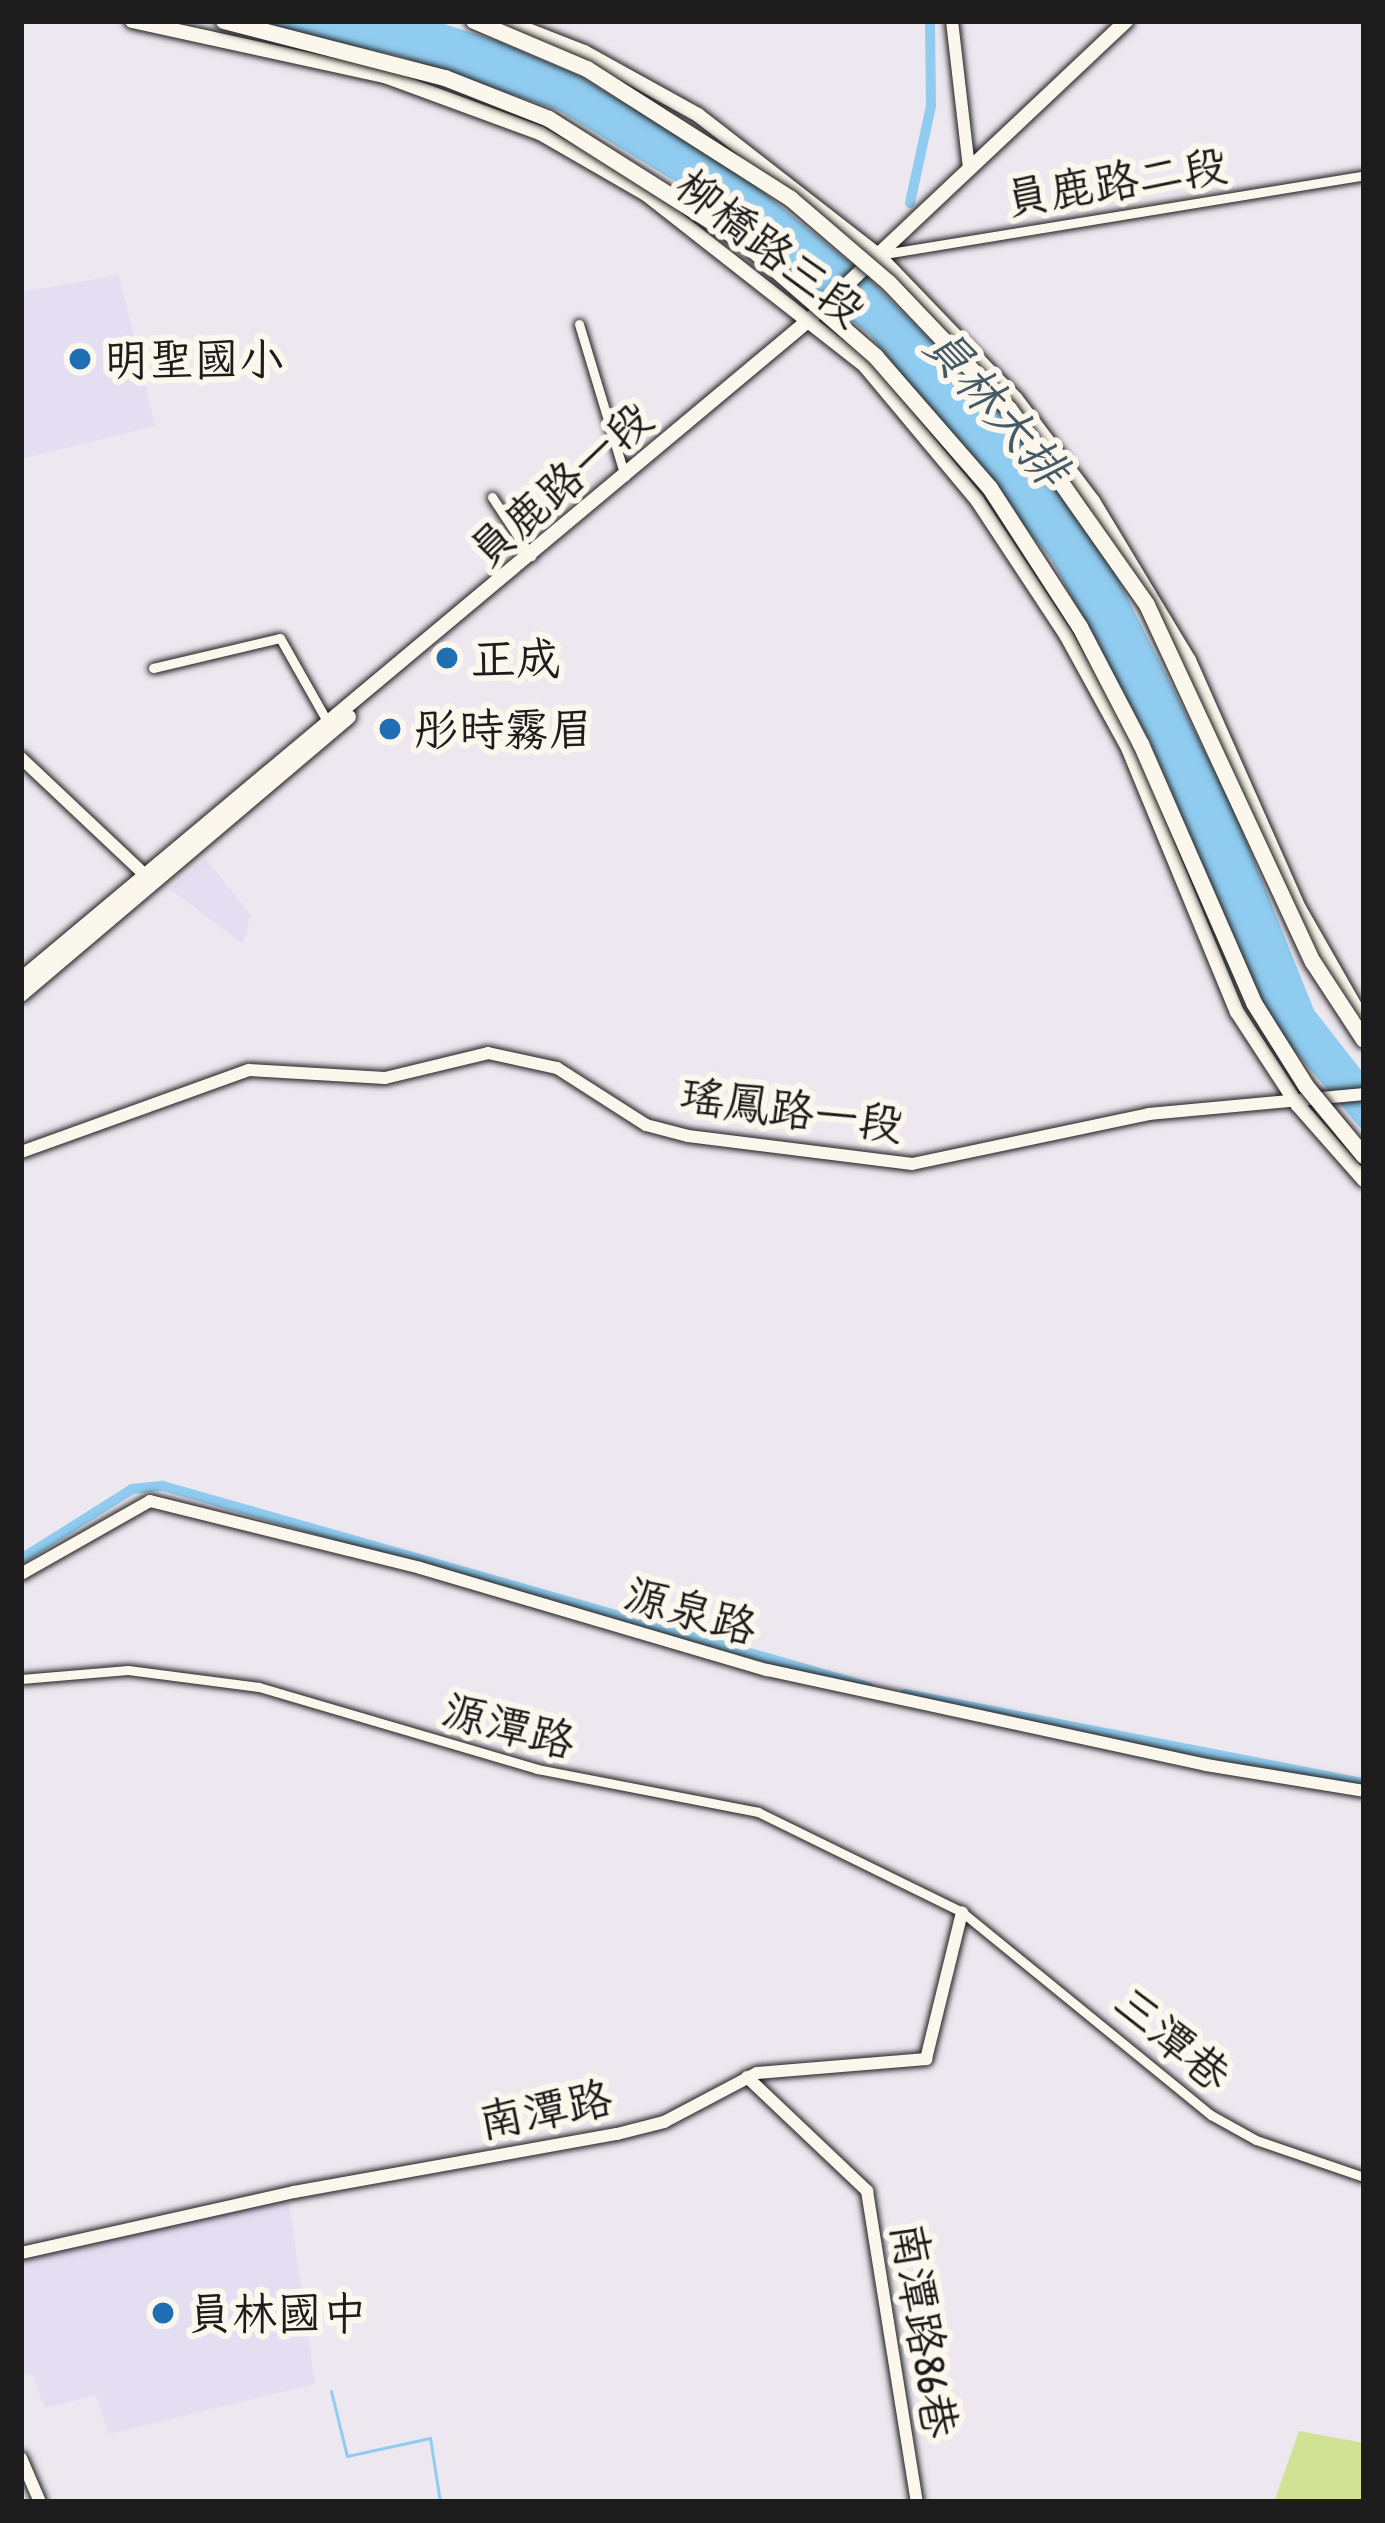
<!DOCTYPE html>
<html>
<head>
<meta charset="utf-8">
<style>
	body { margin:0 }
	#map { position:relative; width:1385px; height:2523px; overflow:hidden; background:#ede8f0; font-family:"Patrick Hand","LXGW WenKai TC",sans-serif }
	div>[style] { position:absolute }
	.built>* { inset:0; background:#e3def2 }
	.green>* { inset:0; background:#d2e295 }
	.water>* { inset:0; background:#90ccf0 }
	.stream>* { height:3px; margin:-1.5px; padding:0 1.5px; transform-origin:1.5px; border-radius:1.5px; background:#90ccf0 }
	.canal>* { height:10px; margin:-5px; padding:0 5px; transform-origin:5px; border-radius:5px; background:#90ccf0 }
	.roads { filter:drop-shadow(0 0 3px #1c1c1c) drop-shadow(0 0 3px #1c1c1c) }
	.minor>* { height:9px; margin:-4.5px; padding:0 4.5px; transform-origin:4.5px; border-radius:4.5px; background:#fbf7ec }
	.tertiary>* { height:12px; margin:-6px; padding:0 6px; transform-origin:6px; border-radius:6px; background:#fbf7ec }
	.secondary>* { height:14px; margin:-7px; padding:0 7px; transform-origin:7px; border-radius:7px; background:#fbf7ec }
	.bridges { filter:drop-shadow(0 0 3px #1c1c1c) drop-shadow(0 0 3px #1c1c1c) }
	.trunk-bridge>* { height:16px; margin:-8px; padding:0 8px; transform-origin:8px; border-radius:8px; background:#fbf7ec }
	.dots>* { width:33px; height:33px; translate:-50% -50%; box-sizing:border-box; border:6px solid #fbf7ec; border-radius:50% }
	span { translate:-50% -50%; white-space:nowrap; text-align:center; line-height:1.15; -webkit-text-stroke:12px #fbf7ec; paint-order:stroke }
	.street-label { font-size:45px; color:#1c1c1c }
	.poi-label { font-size:45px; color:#1c1c1c }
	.left { translate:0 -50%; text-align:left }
	.water-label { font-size:48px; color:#455a66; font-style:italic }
	.frame { position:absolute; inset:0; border:24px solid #1c1c1c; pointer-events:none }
</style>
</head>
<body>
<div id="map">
	<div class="built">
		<div style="clip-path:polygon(119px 275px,155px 426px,21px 459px,21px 292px)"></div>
		<div style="clip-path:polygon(206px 859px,251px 915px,243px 944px,170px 889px)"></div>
		<div style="clip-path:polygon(288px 2196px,315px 2384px,109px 2434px,96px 2395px,45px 2408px,32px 2374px,21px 2375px,21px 2253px)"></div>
	</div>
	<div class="green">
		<div style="clip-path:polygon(1299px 2431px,1364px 2443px,1364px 2502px,1274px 2502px)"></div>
	</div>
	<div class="water">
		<div style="clip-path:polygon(242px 21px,435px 21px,497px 41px,579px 76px,736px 170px,865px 275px,1007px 416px,1111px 565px,1233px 808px,1314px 1010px,1364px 1074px,1364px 1132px,1272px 1025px,1149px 739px,1051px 559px,870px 335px,676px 182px,558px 110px,399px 56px)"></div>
	</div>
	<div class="stream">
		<div style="left:331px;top:2391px;width:67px;rotate:76.2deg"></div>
		<div style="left:347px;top:2456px;width:85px;rotate:-12.2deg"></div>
		<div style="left:430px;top:2438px;width:65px;rotate:81.1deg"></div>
	</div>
	<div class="canal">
		<div style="left:910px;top:203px;width:99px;rotate:-77.8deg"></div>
		<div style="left:931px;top:106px;width:85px;rotate:-90.7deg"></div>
		<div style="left:21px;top:1559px;width:131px;rotate:-32.2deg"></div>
		<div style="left:132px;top:1489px;width:31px;rotate:-6deg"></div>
		<div style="left:163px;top:1486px;width:734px;rotate:15.89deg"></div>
		<div style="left:905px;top:1694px;width:468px;rotate:11deg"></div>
	</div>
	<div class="roads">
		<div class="minor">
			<div style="left:878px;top:255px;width:493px;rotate:-9.3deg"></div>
			<div style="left:579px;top:324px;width:159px;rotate:73.2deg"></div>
			<div style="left:492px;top:497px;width:71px;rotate:56.5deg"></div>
			<div style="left:153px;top:668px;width:130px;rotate:-13.3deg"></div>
			<div style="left:280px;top:638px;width:98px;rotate:60.5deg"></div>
			<div style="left:21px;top:1679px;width:107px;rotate:-4.8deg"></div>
			<div style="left:128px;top:1670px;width:132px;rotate:7.4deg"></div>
			<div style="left:259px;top:1687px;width:290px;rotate:16.4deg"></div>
			<div style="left:537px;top:1769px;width:225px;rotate:11deg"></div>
			<div style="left:758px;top:1812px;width:227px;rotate:26.1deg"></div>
			<div style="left:962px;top:1912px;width:321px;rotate:39.2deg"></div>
			<div style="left:1211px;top:2115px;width:51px;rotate:29.1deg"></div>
			<div style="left:1256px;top:2140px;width:114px;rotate:18.9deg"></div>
		</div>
		<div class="tertiary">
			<div style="left:952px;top:21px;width:147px;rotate:83.4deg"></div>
			<div style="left:21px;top:758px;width:169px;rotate:43.3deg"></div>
			<div style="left:21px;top:1152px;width:242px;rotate:-19.8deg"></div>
			<div style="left:249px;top:1070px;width:136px;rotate:3.4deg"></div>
			<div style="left:385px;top:1078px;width:106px;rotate:-13.6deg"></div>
			<div style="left:488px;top:1053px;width:71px;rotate:12.3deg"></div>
			<div style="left:557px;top:1068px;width:106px;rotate:32.6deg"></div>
			<div style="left:646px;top:1125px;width:43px;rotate:14.7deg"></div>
			<div style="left:688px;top:1136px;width:226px;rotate:7.1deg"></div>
			<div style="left:912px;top:1164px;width:242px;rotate:-11.9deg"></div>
			<div style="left:1149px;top:1114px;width:216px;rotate:-5.3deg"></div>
			<div style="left:21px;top:1574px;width:148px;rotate:-29.5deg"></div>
			<div style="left:150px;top:1501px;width:278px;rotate:13.9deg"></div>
			<div style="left:420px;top:1568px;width:362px;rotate:16.4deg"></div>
			<div style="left:767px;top:1670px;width:449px;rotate:12.2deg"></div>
			<div style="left:1206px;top:1765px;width:160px;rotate:9.3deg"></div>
			<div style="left:747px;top:2077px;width:166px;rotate:43.5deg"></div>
			<div style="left:867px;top:2191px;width:315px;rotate:80.9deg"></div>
			<div style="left:21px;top:2253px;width:280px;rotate:-12.6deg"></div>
			<div style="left:294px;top:2192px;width:328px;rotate:-10.2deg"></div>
			<div style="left:617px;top:2134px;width:49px;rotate:-14.3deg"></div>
			<div style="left:664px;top:2122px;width:105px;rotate:-27.8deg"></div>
			<div style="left:757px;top:2073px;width:170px;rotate:-4.7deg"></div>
			<div style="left:926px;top:2059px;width:151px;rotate:-76.2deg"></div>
			<div style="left:21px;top:2458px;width:48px;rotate:66.6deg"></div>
		</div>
		<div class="secondary">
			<div style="left:132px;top:21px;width:259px;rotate:12.3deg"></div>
			<div style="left:385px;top:76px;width:165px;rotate:20.2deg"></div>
			<div style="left:540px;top:133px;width:122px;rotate:29.9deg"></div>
			<div style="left:646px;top:194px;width:278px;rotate:38.1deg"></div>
			<div style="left:865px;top:366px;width:175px;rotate:50.1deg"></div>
			<div style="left:977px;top:500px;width:162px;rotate:56.6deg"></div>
			<div style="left:1066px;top:635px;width:129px;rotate:61.2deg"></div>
			<div style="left:1128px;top:748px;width:286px;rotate:67.6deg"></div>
			<div style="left:1237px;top:1012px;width:110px;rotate:56.9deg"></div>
			<div style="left:1297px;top:1104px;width:101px;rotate:48.6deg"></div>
			<div style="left:505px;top:21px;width:85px;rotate:21.4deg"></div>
			<div style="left:584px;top:52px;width:130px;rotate:28.9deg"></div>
			<div style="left:698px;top:115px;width:228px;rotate:37.9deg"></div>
			<div style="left:878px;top:255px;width:199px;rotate:46.2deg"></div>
			<div style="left:1016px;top:399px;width:128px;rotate:53deg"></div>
			<div style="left:1093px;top:501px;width:186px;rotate:58.9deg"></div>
			<div style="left:1189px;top:660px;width:271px;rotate:66.1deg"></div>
			<div style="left:1299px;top:908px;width:131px;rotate:60.3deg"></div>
			<div style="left:21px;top:979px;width:1027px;rotate:-39.91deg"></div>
			<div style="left:809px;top:320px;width:436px;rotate:-43.3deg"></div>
			<div style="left:21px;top:995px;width:430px;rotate:-40.3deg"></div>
		</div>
	</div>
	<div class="bridges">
		<div class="trunk-bridge">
			<div style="left:224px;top:21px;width:228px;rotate:14.5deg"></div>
			<div style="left:445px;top:78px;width:112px;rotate:21.5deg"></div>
			<div style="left:549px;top:119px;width:232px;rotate:32.3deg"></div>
			<div style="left:745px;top:243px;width:174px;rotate:41deg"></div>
			<div style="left:876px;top:357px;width:174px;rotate:49deg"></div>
			<div style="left:990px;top:488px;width:166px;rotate:57.1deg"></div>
			<div style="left:1080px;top:627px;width:132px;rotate:62.5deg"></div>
			<div style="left:1141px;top:744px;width:283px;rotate:66.4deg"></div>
			<div style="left:1254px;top:1003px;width:98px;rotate:57.9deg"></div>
			<div style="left:1306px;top:1086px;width:91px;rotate:50.4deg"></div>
			<div style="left:474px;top:21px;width:123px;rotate:23deg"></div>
			<div style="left:587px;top:69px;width:242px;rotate:32.5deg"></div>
			<div style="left:791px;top:199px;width:129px;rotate:40.6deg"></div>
			<div style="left:889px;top:283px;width:175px;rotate:46.4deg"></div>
			<div style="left:1010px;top:410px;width:238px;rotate:54.9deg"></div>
			<div style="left:1147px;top:605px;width:394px;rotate:65.1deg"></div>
			<div style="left:1313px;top:962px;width:93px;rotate:56.8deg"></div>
		</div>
	</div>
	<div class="dots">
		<div style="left:80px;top:359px;background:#1f6fb2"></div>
		<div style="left:447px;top:658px;background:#1f6fb2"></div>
		<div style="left:390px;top:729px;background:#1f6fb2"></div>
		<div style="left:163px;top:2313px;background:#1f6fb2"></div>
	</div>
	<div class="street-label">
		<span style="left:1116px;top:181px;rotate:-9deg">員鹿路二段</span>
		<span style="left:771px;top:247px;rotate:38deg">柳橋路三段</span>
		<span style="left:560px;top:484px;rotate:-41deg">員鹿路一段</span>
		<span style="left:792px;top:1109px;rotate:8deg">瑤鳳路一段</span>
		<span style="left:691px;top:1610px;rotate:16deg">源泉路</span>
		<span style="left:509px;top:1725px;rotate:15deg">源潭路</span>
		<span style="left:1173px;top:2038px;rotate:40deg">三潭巷</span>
		<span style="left:545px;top:2109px;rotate:-11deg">南潭路</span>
		<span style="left:925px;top:2330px;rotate:81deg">南潭路86巷</span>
	</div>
	<div class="poi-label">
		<span class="left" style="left:104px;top:359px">明聖國小</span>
		<span class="left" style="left:471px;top:658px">正成</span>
		<span class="left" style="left:414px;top:729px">彤時霧眉</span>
		<span class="left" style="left:187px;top:2313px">員林國中</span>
	</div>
	<div class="water-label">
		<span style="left:997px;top:406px;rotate:49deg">員林大排</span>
	</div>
	<div class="frame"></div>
</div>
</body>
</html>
